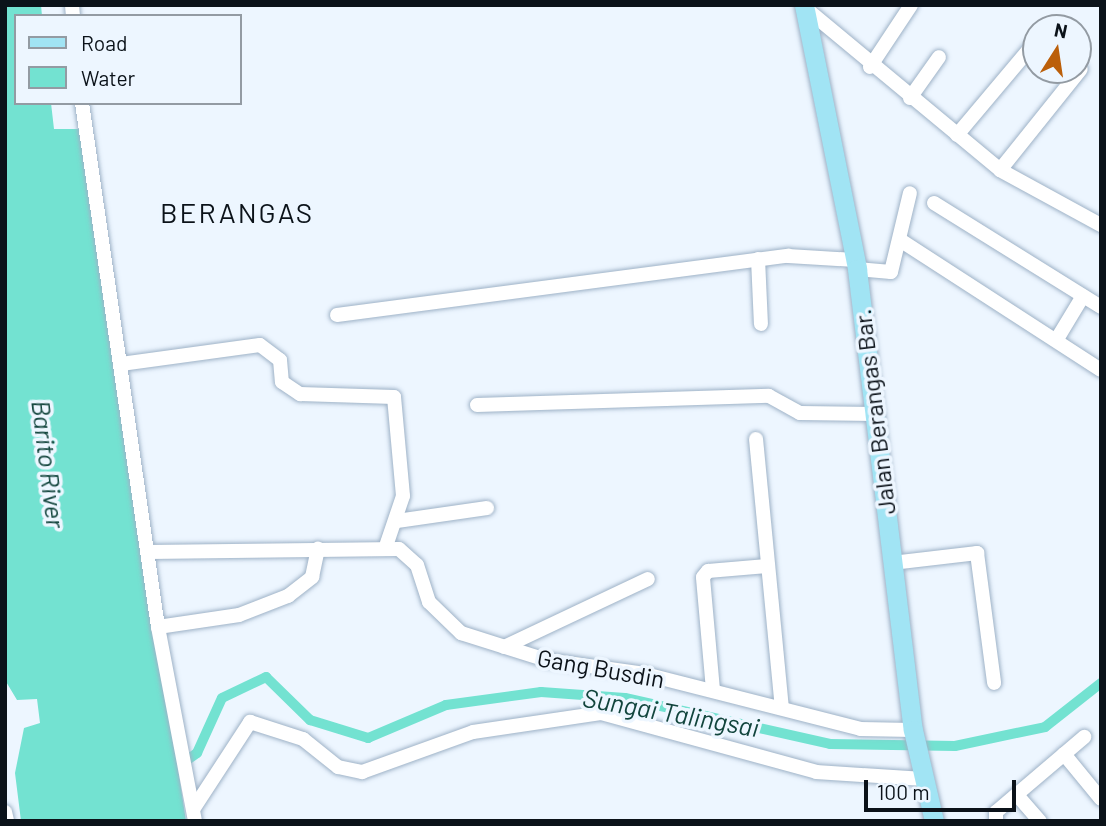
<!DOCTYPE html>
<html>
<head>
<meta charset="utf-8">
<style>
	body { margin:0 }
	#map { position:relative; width:1106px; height:826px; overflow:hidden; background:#edf6ff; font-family:Barlow,sans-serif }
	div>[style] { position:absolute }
	.water>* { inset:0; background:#73e2d1 }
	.canal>* { height:10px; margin:-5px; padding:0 5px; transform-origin:5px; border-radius:5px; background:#73e2d1 }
	.roads { filter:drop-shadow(0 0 2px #9eb2c7) drop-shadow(0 0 2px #9eb2c7) }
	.minor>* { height:14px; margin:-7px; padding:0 7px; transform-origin:7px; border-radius:7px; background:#fff }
	.major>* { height:19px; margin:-9.5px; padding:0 9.5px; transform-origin:9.5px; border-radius:9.5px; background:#a1e4f4 }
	span { translate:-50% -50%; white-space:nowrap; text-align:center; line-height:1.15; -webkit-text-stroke:7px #edf6ff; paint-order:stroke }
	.street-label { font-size:24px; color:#0b1219 }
	.water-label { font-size:26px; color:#12453d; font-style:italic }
	.quarter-label { font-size:28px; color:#0b1219; letter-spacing:2px }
	.frame { position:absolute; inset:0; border:7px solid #0b1219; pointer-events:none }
	.legend { position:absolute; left:14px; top:14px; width:228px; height:91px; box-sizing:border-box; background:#edf6ff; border:2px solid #939ba3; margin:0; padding:9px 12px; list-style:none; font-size:21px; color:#0b1219 }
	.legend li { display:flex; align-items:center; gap:14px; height:35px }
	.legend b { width:35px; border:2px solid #939ba3 }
	.north { position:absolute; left:1022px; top:14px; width:70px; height:70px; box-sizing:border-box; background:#edf6ff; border:2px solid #939ba3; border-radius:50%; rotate:12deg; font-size:19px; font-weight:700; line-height:28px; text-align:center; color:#0b1219 }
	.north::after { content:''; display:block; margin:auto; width:24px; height:32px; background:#bb5f0a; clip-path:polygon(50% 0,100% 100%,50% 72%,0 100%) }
	.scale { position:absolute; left:864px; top:780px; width:152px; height:32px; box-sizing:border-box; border:4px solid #0b1219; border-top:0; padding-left:9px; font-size:21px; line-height:24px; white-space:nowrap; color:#0b1219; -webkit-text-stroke:5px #edf6ff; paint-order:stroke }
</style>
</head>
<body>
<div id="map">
	<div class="water">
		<div style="clip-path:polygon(5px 5px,41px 5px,42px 16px,16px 16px,16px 103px,51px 103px,54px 129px,81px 129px,186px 821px,21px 821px,15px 773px,24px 728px,40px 723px,37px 699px,17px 700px,5px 680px)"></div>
	</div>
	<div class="canal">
		<div style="left:180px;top:765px;width:21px;rotate:-35deg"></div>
		<div style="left:197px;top:753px;width:60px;rotate:-65.6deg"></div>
		<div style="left:222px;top:698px;width:49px;rotate:-25.5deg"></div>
		<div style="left:266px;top:677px;width:62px;rotate:44.3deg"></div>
		<div style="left:310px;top:720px;width:61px;rotate:17.2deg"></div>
		<div style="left:368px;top:738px;width:85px;rotate:-22.9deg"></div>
		<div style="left:446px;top:705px;width:96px;rotate:-7.8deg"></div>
		<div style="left:541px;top:692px;width:84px;rotate:4.1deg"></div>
		<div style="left:625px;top:698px;width:210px;rotate:12.6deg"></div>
		<div style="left:830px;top:744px;width:125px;rotate:0.9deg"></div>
		<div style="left:955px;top:746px;width:92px;rotate:-11.9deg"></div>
		<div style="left:1045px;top:727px;width:71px;rotate:-38.2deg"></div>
	</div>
	<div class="roads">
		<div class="minor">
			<div style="left:72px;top:5px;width:11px;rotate:85deg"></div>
			<div style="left:804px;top:7px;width:255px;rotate:39.7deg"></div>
			<div style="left:1000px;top:170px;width:115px;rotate:28.6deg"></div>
			<div style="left:870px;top:67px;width:74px;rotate:-56.5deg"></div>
			<div style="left:910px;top:98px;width:50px;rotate:-54.7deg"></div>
			<div style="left:82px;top:103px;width:529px;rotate:81.75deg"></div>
			<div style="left:158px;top:627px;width:197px;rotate:79.2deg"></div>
			<div style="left:957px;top:135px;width:116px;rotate:-49.9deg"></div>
			<div style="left:1000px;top:170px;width:129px;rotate:-51.3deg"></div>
			<div style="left:934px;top:203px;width:197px;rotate:31.9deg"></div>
			<div style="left:900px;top:240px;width:239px;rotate:32.9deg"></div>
			<div style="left:758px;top:259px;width:65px;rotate:87.4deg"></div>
			<div style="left:857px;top:269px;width:34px;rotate:5deg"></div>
			<div style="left:891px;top:272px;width:81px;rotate:-76.5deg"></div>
			<div style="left:337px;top:315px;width:455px;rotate:-7.5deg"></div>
			<div style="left:788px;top:256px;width:67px;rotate:3.4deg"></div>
			<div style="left:1057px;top:339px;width:50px;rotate:-58.8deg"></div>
			<div style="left:121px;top:364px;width:140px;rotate:-7.8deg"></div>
			<div style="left:260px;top:345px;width:25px;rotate:37deg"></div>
			<div style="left:280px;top:360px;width:22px;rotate:85deg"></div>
			<div style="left:282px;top:382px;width:22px;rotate:34deg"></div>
			<div style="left:300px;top:394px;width:94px;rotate:1.8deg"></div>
			<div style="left:394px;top:397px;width:99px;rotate:84.8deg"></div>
			<div style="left:403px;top:496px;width:53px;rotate:108.8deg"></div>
			<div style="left:477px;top:405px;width:292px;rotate:-1.8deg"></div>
			<div style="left:769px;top:396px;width:35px;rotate:29deg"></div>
			<div style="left:800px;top:413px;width:74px;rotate:0.8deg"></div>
			<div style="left:756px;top:439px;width:269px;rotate:84.5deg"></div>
			<div style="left:397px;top:521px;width:91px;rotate:-8.2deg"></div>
			<div style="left:148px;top:552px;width:251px;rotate:-0.7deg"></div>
			<div style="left:399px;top:549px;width:24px;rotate:42deg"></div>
			<div style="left:417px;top:565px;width:39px;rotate:72deg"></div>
			<div style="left:429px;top:602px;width:45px;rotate:44.1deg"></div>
			<div style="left:461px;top:633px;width:89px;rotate:17.6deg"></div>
			<div style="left:546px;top:660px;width:100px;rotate:8deg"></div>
			<div style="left:645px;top:674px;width:222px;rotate:14.3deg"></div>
			<div style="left:860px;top:729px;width:53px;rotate:1.1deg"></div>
			<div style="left:892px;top:563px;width:86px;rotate:-6.7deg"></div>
			<div style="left:977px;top:553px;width:131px;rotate:82.5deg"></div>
			<div style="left:158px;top:627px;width:82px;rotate:-8.4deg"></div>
			<div style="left:239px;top:615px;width:53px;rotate:-21.2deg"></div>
			<div style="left:288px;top:596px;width:31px;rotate:-38deg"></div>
			<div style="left:312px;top:577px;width:29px;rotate:-78deg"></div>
			<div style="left:504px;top:647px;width:159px;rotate:-25.3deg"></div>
			<div style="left:713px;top:690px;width:113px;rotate:-95.1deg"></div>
			<div style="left:703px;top:577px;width:8px;rotate:-50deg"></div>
			<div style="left:708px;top:571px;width:59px;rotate:-4.8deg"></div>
			<div style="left:1064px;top:754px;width:58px;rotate:50.6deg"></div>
			<div style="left:1017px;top:795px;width:35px;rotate:49deg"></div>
			<div style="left:194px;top:808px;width:103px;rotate:-56.9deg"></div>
			<div style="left:250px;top:722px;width:56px;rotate:17.8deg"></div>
			<div style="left:303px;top:739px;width:45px;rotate:38.7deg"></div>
			<div style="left:338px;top:767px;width:25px;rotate:12deg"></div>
			<div style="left:362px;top:772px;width:118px;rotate:-19.8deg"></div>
			<div style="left:473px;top:732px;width:129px;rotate:-8.4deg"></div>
			<div style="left:601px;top:713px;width:223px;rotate:15.3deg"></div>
			<div style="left:816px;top:772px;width:108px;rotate:3.7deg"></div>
			<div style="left:5px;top:812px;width:9px;rotate:77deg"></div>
			<div style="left:996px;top:821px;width:9px;rotate:-90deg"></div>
			<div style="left:996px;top:812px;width:116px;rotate:-40.4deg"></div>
		</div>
		<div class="major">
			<div style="left:804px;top:5px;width:269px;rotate:78.6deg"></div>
			<div style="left:857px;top:269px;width:464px;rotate:83.1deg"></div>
			<div style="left:913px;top:730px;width:93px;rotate:77deg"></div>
		</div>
	</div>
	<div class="street-label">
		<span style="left:874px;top:412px;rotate:-97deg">Jalan Berangas Bar.</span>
		<span style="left:601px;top:668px;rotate:10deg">Gang Busdin</span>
	</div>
	<div class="water-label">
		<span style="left:49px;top:464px;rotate:83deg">Barito River</span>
		<span style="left:671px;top:712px;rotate:10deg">Sungai Talingsai</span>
	</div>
	<div class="quarter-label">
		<span style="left:237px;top:212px">BERANGAS</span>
	</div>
	<div class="frame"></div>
	<ul class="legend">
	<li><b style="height:9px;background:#a1e4f4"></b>Road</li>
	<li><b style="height:19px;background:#73e2d1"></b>Water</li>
	</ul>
	<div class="north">N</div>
	<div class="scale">100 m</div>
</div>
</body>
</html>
